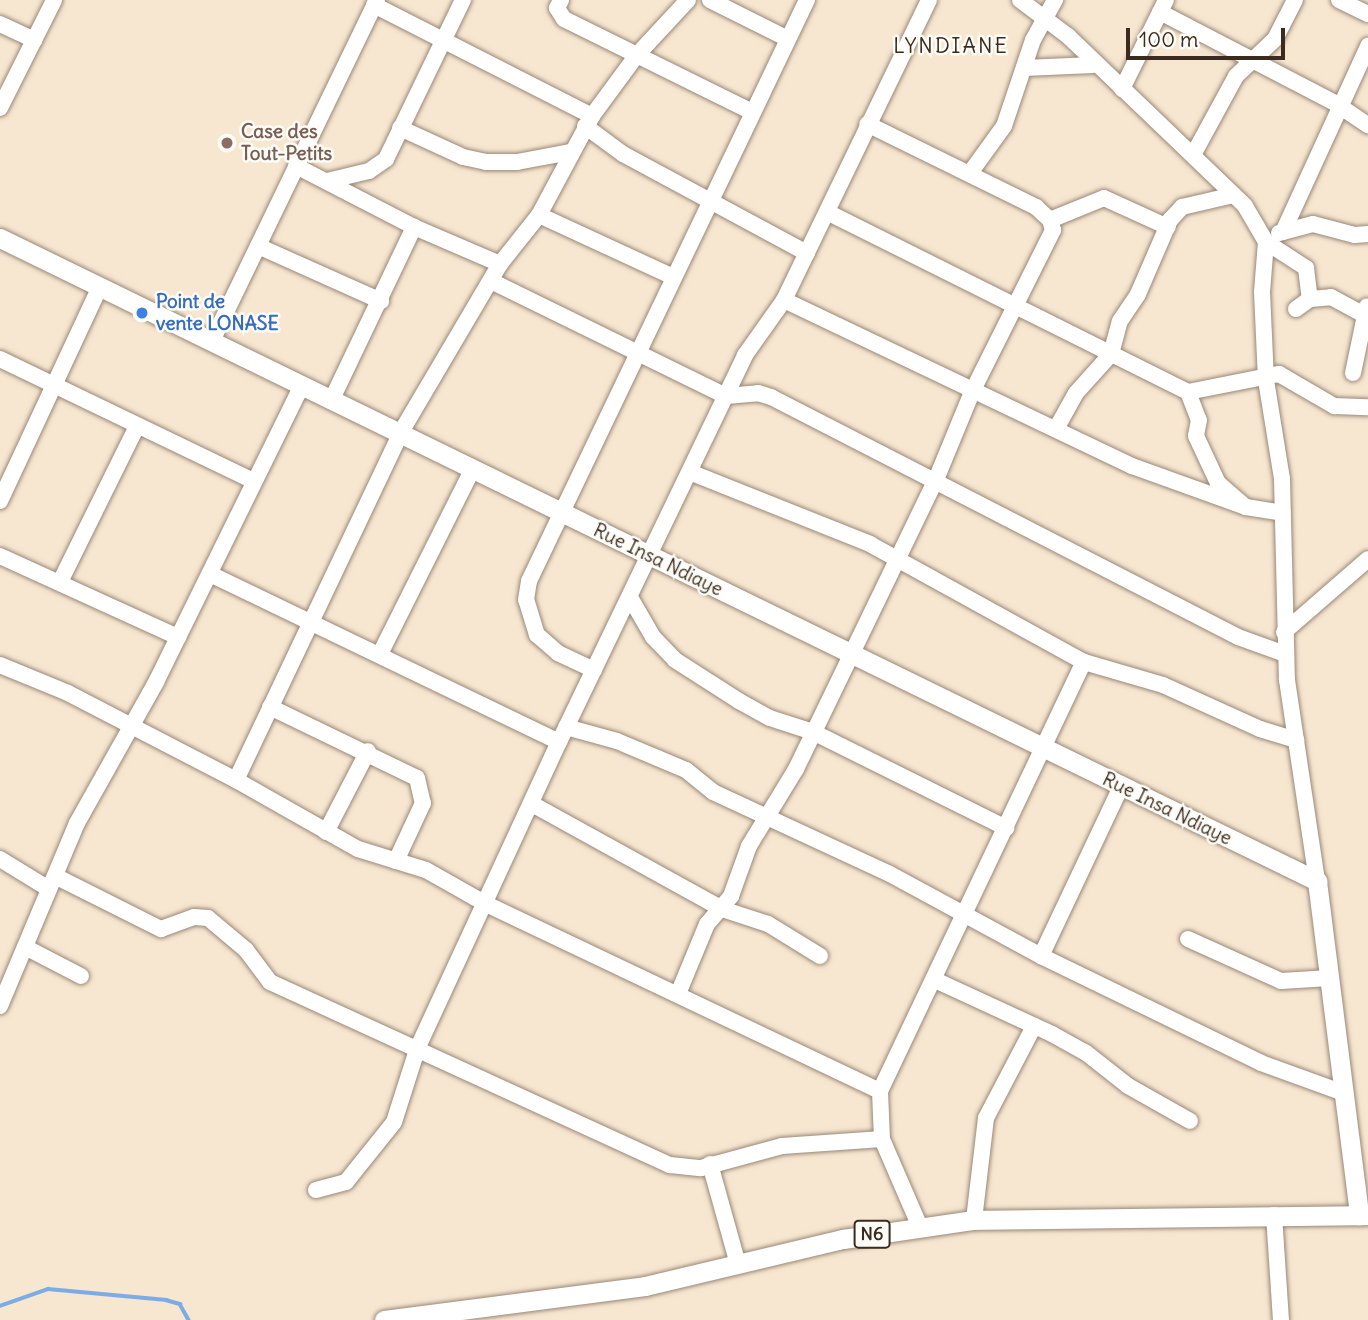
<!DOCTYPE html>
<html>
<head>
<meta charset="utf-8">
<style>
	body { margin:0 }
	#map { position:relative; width:1368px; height:1320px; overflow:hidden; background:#f7e6d0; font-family:Delius,sans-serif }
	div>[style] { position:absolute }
	.stream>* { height:3.5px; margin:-1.75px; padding:0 1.75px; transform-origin:1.75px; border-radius:1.75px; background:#7cace6 }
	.roads { filter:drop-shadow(0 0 2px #987) drop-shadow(0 0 2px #987) }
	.minor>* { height:16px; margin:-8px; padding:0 8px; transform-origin:8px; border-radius:8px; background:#fff }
	.major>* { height:19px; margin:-9.5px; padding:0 9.5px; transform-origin:9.5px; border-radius:9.5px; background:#fff }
	.dots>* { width:19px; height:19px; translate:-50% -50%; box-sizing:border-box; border:4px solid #fdfcf7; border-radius:50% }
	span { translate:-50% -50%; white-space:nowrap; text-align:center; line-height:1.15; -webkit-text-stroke:5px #fdfcf7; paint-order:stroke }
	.shield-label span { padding:2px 5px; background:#fdfcf7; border:2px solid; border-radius:5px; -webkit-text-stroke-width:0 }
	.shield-label { font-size:18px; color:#3b2a1e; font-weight:700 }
	.education-label { font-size:19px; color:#785e54; font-weight:700 }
	.left { translate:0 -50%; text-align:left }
	.shop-label { font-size:19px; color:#366cbe; font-weight:700 }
	.street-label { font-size:19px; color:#3b2a1e }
	.neighbourhood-label { font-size:21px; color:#3b2a1e; letter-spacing:2px }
	.scale { position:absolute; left:1126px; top:28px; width:159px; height:32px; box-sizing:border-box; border:4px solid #3b2a1e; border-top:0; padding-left:9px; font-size:21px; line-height:24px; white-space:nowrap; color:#3b2a1e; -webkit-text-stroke:5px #fdfcf7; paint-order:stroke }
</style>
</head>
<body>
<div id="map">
	<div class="stream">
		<div style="left:0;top:1306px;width:51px;rotate:-19.5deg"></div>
		<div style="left:48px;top:1289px;width:119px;rotate:5.3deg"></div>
		<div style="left:166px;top:1300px;width:15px;rotate:16deg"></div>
		<div style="left:180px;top:1304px;width:18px;rotate:61deg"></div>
	</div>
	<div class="roads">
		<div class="minor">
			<div style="left:561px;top:0;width:9px;rotate:117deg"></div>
			<div style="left:557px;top:8px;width:13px;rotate:58deg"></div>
			<div style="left:564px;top:19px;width:210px;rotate:26.3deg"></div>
			<div style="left:710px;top:0;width:87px;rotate:26.6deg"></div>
			<div style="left:1020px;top:0;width:60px;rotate:36.9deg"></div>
			<div style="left:1068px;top:36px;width:245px;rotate:43.8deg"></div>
			<div style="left:1245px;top:206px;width:42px;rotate:59.7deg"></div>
			<div style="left:1266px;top:242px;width:50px;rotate:94.6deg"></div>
			<div style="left:1262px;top:292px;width:88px;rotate:87.4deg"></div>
			<div style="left:1266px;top:380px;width:100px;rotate:80.8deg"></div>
			<div style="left:1282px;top:479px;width:201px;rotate:88.6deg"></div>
			<div style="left:1287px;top:680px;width:203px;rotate:81.5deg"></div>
			<div style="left:1339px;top:0;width:32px;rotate:26deg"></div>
			<div style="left:374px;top:5px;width:245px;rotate:27deg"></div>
			<div style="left:1160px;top:12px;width:197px;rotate:27.5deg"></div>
			<div style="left:1335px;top:103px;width:40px;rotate:34deg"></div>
			<div style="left:0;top:24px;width:38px;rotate:25deg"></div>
			<div style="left:1024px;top:68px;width:69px;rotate:-2.5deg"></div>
			<div style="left:1122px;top:89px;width:99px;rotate:-63.7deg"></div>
			<div style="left:0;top:108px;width:121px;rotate:-63.4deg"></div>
			<div style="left:585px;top:126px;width:47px;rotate:36.4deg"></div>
			<div style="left:623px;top:154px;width:209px;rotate:28.3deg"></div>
			<div style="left:400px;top:128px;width:69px;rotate:24.7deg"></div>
			<div style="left:463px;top:157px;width:24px;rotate:12deg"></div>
			<div style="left:486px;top:162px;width:31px"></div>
			<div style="left:517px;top:162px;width:55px;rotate:-10.5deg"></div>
			<div style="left:1193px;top:155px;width:90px;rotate:-61.4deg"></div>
			<div style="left:1236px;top:76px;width:54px;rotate:-43.5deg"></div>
			<div style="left:1275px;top:39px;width:44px;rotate:-62.9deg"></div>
			<div style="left:296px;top:166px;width:133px;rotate:27.3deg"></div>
			<div style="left:414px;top:227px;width:94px;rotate:23.3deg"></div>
			<div style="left:970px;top:173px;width:58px;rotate:-54.1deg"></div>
			<div style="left:1004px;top:126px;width:91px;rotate:-71.4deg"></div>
			<div style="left:1033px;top:40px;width:46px;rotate:-61.2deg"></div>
			<div style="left:327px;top:181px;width:43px;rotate:-13.4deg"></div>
			<div style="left:369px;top:171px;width:21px;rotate:-35deg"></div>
			<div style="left:386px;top:159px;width:177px;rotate:-64.2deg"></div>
			<div style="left:827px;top:212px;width:403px;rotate:26.5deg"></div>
			<div style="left:1188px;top:392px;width:93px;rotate:-11.2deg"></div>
			<div style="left:1279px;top:374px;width:64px;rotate:30.2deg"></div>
			<div style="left:1334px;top:406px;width:34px;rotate:2deg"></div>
			<div style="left:539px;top:215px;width:148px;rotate:24.8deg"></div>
			<div style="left:1050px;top:220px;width:58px;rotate:-22.2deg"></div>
			<div style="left:1104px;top:198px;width:70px;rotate:24.4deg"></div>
			<div style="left:1283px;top:232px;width:205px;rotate:-65.4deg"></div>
			<div style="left:1279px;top:233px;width:35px;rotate:-15deg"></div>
			<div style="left:1313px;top:224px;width:43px;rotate:14.7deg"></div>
			<div style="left:1355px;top:235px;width:13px;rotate:-4deg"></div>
			<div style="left:1266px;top:242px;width:48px;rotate:33deg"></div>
			<div style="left:1306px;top:268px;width:31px;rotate:83deg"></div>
			<div style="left:258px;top:246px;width:135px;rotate:24.1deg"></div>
			<div style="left:491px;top:281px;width:262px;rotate:26.1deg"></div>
			<div style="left:726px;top:396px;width:32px;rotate:-5deg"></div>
			<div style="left:758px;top:393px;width:14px;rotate:17deg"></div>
			<div style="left:771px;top:397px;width:525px;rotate:27.2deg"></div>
			<div style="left:1238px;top:637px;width:50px;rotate:19.9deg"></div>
			<div style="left:784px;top:300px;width:386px;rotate:25.5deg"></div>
			<div style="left:1132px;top:466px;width:121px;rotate:19.8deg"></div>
			<div style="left:1296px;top:309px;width:17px;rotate:-36deg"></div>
			<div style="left:1310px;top:299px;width:21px;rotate:-5deg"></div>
			<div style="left:1331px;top:297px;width:42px;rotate:28.4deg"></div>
			<div style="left:212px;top:341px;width:379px;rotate:-64.2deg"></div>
			<div style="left:0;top:359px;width:281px;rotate:25.7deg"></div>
			<div style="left:1353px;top:373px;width:68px;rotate:-78.2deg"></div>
			<div style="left:1188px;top:392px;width:30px;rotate:69deg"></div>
			<div style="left:1199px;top:420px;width:16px;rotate:101deg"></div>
			<div style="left:1196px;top:436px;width:52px;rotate:64.9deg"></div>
			<div style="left:1218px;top:483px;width:37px;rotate:41deg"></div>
			<div style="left:1246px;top:507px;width:37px;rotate:9deg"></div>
			<div style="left:332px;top:399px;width:191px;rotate:-64.5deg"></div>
			<div style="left:1056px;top:429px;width:41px;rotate:-60.9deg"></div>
			<div style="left:1076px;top:393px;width:52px;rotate:-48.1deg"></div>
			<div style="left:1111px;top:354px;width:34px;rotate:-75deg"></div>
			<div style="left:1120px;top:321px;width:32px;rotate:-56deg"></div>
			<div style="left:1138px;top:294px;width:81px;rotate:-66.6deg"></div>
			<div style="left:1170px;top:220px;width:18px;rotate:-47deg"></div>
			<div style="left:1182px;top:207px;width:53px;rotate:-13deg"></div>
			<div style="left:692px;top:473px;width:192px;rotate:21.7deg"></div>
			<div style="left:870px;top:544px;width:244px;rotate:28.9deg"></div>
			<div style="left:0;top:501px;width:236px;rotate:-65deg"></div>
			<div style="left:0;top:556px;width:196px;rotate:24.5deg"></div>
			<div style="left:210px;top:574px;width:387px;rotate:25.7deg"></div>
			<div style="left:60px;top:582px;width:174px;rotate:-63.7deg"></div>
			<div style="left:631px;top:599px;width:44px;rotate:59.9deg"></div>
			<div style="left:653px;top:637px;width:32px;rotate:46deg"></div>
			<div style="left:675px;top:660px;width:76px;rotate:32.6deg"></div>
			<div style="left:739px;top:701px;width:35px;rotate:29deg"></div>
			<div style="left:770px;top:718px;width:45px;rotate:18deg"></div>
			<div style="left:813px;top:732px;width:216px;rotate:26.4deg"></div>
			<div style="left:1284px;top:632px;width:111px;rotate:-41deg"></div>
			<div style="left:380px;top:654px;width:208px;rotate:-63.4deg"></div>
			<div style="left:0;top:665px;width:74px;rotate:22.4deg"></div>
			<div style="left:68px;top:693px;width:189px;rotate:27.4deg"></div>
			<div style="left:236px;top:780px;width:140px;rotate:29.5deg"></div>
			<div style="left:358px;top:849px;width:71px;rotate:17.2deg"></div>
			<div style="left:426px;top:870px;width:69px;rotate:29.5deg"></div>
			<div style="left:486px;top:904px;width:436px;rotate:25.4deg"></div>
			<div style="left:594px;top:670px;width:40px;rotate:-155deg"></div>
			<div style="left:558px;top:653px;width:28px;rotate:-139deg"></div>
			<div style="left:537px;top:635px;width:37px;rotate:-107deg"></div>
			<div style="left:526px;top:600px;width:19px;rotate:-81deg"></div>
			<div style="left:529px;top:581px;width:644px;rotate:-64.43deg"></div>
			<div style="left:270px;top:707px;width:163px;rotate:25.8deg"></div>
			<div style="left:417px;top:778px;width:26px;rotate:77deg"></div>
			<div style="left:423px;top:803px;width:64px;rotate:115deg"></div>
			<div style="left:566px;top:727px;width:53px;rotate:15.4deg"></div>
			<div style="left:617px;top:741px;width:75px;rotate:22.8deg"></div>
			<div style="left:686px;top:770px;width:35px;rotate:39deg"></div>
			<div style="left:713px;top:792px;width:195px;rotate:24.9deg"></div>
			<div style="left:890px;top:874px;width:172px;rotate:28.5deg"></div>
			<div style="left:1041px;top:956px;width:245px;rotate:25.9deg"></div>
			<div style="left:1261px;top:1063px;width:88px;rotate:19.9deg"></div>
			<div style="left:236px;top:780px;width:385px;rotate:-64.6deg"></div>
			<div style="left:401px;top:432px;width:195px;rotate:-59.5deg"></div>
			<div style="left:500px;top:264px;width:63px;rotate:-51.5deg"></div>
			<div style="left:539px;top:215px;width:112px;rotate:-61.8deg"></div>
			<div style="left:592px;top:116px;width:76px;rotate:-53.6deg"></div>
			<div style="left:637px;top:55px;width:75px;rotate:-47.2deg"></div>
			<div style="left:532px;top:804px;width:217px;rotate:28.9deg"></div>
			<div style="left:722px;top:909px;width:48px;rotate:18.1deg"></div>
			<div style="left:768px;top:924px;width:61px;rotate:31.6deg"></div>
			<div style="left:326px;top:832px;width:91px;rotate:-62.6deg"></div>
			<div style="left:0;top:859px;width:57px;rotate:31.5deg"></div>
			<div style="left:55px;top:876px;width:119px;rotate:26.6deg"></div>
			<div style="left:161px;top:929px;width:35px;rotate:-20deg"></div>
			<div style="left:194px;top:917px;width:14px;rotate:4deg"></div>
			<div style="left:208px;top:918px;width:50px;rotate:40.1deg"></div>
			<div style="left:246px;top:950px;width:40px;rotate:53deg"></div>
			<div style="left:270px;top:982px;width:440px;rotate:24.6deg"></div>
			<div style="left:670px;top:1165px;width:31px;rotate:6deg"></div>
			<div style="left:701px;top:1168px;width:84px;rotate:-15.2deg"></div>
			<div style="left:782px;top:1146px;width:100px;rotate:-4deg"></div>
			<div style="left:1188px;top:939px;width:102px;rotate:24.3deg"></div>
			<div style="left:1281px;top:981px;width:49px;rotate:-3.5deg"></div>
			<div style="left:25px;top:947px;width:63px;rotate:27.4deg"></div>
			<div style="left:1041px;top:956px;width:187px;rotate:-64.7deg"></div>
			<div style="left:935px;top:980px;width:129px;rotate:24.8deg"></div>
			<div style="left:1052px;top:1034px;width:38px;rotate:29deg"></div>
			<div style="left:1085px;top:1052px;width:55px;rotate:38.3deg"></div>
			<div style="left:1128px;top:1086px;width:71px;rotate:29.4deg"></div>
			<div style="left:678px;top:994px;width:76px;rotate:-67.5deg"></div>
			<div style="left:707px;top:924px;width:37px;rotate:-49deg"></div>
			<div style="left:731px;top:896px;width:53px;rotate:-70.2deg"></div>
			<div style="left:749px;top:846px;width:90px;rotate:-58.6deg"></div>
			<div style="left:796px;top:769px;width:319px;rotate:-64.2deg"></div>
			<div style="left:935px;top:482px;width:100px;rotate:-67.6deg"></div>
			<div style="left:973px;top:390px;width:179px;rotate:-63.4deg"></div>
			<div style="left:1053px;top:230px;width:10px;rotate:-107deg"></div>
			<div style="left:1050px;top:220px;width:19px;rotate:-137deg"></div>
			<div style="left:1036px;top:207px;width:188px;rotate:-153.8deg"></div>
			<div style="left:0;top:1006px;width:199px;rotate:-67.2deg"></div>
			<div style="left:77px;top:823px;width:162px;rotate:-60.7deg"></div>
			<div style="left:156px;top:682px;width:331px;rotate:-63.8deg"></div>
			<div style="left:710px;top:1164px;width:104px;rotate:74.4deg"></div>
			<div style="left:316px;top:1190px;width:31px;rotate:-15deg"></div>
			<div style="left:346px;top:1182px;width:77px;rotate:-51.3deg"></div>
			<div style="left:394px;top:1122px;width:79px;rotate:-72.3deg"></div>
			<div style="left:418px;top:1047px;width:336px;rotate:-65.2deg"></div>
			<div style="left:559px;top:742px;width:429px;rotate:-64.3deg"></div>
			<div style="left:745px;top:355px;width:67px;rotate:-54.7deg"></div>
			<div style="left:784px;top:300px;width:333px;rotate:-64.2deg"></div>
			<div style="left:1274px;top:1215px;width:105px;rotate:86.2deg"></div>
			<div style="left:974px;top:1220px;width:103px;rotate:-83.3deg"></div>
			<div style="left:986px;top:1118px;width:104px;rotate:-62.4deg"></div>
			<div style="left:920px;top:1227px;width:96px;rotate:-113.4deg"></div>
			<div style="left:882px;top:1139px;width:48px;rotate:-92.4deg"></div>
			<div style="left:880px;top:1091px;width:475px;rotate:-64.6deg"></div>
			<div style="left:1084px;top:662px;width:82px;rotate:16.2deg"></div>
			<div style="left:1163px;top:685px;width:107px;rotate:24.4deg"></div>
			<div style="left:1260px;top:729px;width:38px;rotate:17deg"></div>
		</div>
		<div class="major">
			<div style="left:0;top:238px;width:1466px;rotate:26.02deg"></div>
			<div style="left:1317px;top:881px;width:337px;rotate:82.8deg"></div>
			<div style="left:384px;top:1320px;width:263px;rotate:-7.4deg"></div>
			<div style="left:645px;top:1286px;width:204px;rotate:-13.4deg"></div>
			<div style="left:843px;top:1239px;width:132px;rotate:-8.3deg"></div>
			<div style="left:974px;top:1220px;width:394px;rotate:-0.7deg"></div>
		</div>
	</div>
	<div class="dots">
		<div style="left:227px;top:143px;background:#8d6e63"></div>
		<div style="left:142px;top:313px;background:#3f7fe0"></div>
	</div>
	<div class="shield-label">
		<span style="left:872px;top:1234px">N6</span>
	</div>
	<div class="education-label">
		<span class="left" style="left:241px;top:143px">Case des<br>Tout-Petits</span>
	</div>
	<div class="shop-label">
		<span class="left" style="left:156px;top:313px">Point de<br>vente LONASE</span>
	</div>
	<div class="street-label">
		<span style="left:658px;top:560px;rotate:26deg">Rue Insa Ndiaye</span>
		<span style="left:1167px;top:809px;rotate:26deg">Rue Insa Ndiaye</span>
	</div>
	<div class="neighbourhood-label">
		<span style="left:951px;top:46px">LYNDIANE</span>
	</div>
	<div class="scale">100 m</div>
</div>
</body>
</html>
